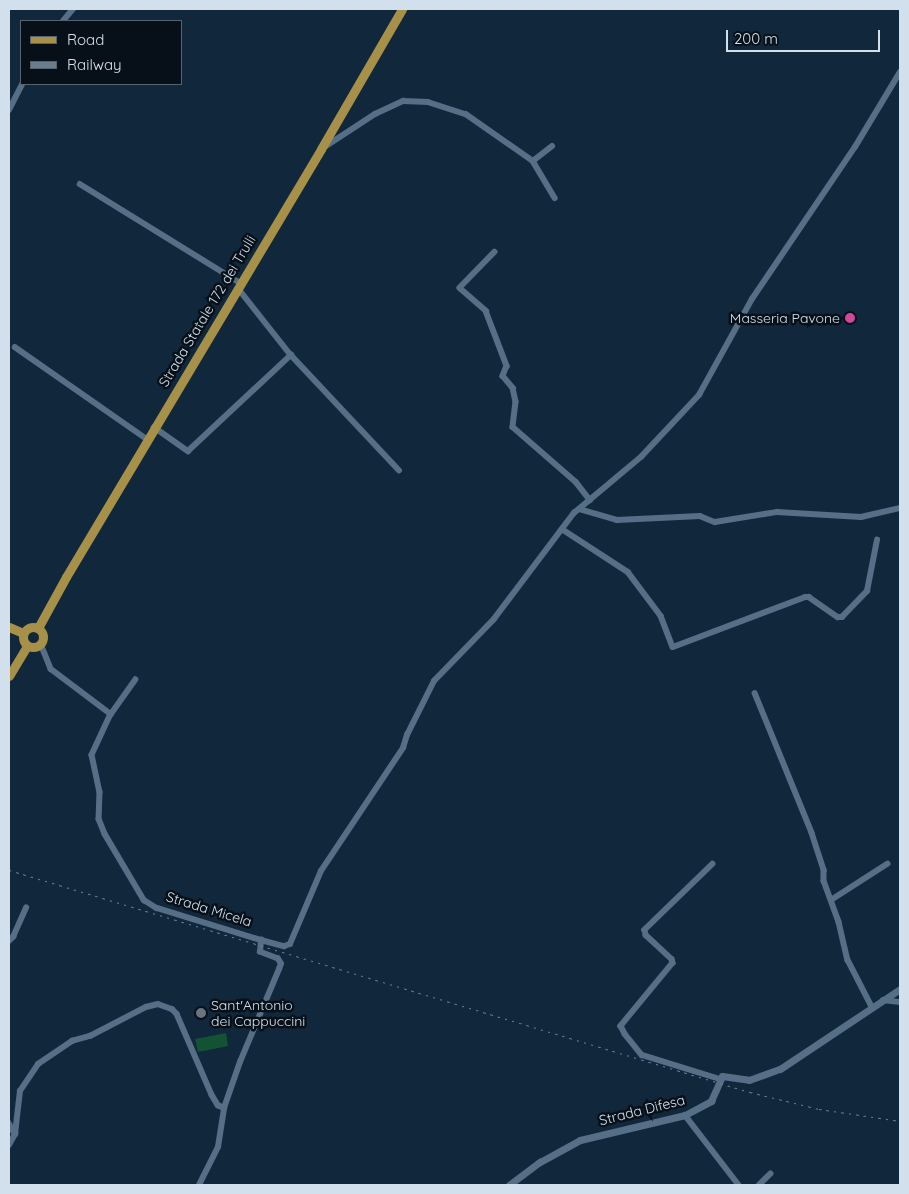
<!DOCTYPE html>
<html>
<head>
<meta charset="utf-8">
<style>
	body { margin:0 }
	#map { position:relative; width:909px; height:1194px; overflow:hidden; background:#11283c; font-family:Quicksand,sans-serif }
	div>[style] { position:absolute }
	.green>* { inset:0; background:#135334 }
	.minor>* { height:5.5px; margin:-2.75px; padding:0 2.75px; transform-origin:2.75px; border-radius:2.75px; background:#566f86 }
	.tertiary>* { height:7px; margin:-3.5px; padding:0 3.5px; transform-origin:3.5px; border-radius:3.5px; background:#566f86 }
	.primary>* { height:9px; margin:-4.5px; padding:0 4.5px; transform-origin:4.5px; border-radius:4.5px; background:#a79149 }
	.primary>.ring { margin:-4.5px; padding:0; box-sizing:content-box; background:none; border:9px solid #a79149; border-radius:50% }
	.rail>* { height:1px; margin-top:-0.5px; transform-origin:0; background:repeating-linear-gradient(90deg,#6a7d8e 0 2.5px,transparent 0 7.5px) }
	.dots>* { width:14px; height:14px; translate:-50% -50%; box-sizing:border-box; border:2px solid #071019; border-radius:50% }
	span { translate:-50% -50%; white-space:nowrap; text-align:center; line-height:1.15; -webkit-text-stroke:5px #071019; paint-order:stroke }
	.street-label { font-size:14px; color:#d2e0ed }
	.poi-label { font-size:14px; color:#d2e0ed }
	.right { translate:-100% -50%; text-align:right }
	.left { translate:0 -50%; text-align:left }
	.frame { position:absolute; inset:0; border:10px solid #d2e0ed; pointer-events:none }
	.legend { position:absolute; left:20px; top:20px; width:162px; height:65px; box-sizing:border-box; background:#071019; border:1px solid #58636e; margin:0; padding:6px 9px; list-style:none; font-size:15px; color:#d2e0ed }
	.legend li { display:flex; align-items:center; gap:10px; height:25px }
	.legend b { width:25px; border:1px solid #58636e }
	.scale { position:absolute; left:726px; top:30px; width:154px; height:22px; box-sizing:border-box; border:2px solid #d2e0ed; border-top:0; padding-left:6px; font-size:15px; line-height:18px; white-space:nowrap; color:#d2e0ed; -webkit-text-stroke:4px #071019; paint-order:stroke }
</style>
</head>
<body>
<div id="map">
	<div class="green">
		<div style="clip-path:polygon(226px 1033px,228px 1046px,198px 1052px,195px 1039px)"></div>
	</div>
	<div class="minor">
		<div style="left:63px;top:21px;width:16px;rotate:-50deg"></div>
		<div style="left:9px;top:110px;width:29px;rotate:-63deg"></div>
		<div style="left:323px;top:148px;width:62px;rotate:-33.2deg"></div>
		<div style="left:375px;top:114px;width:31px;rotate:-25deg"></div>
		<div style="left:403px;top:101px;width:25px;rotate:2deg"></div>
		<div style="left:428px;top:102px;width:40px;rotate:18deg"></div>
		<div style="left:466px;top:114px;width:82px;rotate:35deg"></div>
		<div style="left:533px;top:161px;width:24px;rotate:-38deg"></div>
		<div style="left:533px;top:161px;width:43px;rotate:59.3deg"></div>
		<div style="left:80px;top:184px;width:188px;rotate:31.7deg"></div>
		<div style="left:495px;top:252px;width:50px;rotate:134.2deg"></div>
		<div style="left:460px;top:288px;width:35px;rotate:41deg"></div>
		<div style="left:486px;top:311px;width:59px;rotate:69.1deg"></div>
		<div style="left:507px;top:366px;width:11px;rotate:112deg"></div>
		<div style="left:503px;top:376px;width:16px;rotate:50deg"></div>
		<div style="left:513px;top:388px;width:14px;rotate:78deg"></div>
		<div style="left:516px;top:402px;width:25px;rotate:97deg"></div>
		<div style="left:513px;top:427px;width:84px;rotate:41.1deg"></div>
		<div style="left:576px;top:482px;width:23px;rotate:52deg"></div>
		<div style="left:238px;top:288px;width:85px;rotate:51.7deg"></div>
		<div style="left:291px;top:355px;width:158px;rotate:46.8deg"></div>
		<div style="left:15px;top:347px;width:161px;rotate:34.9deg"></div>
		<div style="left:154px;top:427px;width:42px;rotate:35.2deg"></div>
		<div style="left:188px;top:451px;width:141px;rotate:-43deg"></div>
		<div style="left:579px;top:509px;width:40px;rotate:16deg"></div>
		<div style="left:617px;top:520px;width:83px;rotate:-2.8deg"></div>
		<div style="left:700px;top:516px;width:16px;rotate:22deg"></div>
		<div style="left:715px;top:522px;width:63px;rotate:-9.2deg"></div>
		<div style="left:777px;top:512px;width:84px;rotate:3.4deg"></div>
		<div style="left:861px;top:517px;width:40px;rotate:-13deg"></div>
		<div style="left:562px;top:529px;width:79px;rotate:33.1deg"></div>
		<div style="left:628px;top:572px;width:55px;rotate:53.1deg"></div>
		<div style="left:661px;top:616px;width:33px;rotate:69deg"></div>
		<div style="left:673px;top:647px;width:141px;rotate:-20.7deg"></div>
		<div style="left:805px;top:597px;width:4px"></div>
		<div style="left:809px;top:597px;width:35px;rotate:35deg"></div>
		<div style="left:838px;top:617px;width:4px"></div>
		<div style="left:842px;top:617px;width:36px;rotate:-46deg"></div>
		<div style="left:867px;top:591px;width:52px;rotate:-78.9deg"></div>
		<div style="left:41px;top:644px;width:27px;rotate:68deg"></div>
		<div style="left:51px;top:669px;width:75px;rotate:36.9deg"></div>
		<div style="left:111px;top:714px;width:45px;rotate:114.9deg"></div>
		<div style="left:92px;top:755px;width:38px;rotate:78deg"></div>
		<div style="left:100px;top:792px;width:27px;rotate:92deg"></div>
		<div style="left:99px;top:819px;width:16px;rotate:68deg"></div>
		<div style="left:105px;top:834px;width:77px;rotate:59.4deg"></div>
		<div style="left:144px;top:900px;width:15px;rotate:32deg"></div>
		<div style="left:157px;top:908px;width:109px;rotate:17.1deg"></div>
		<div style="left:755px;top:693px;width:151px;rotate:67.8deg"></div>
		<div style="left:812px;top:833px;width:39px;rotate:72deg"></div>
		<div style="left:824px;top:870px;width:11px;rotate:90deg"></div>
		<div style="left:824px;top:881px;width:44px;rotate:69.9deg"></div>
		<div style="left:839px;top:922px;width:39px;rotate:77deg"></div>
		<div style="left:848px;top:960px;width:53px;rotate:62.9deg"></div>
		<div style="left:111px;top:714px;width:42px;rotate:-54.8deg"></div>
		<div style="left:713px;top:864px;width:95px;rotate:135.9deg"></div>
		<div style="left:645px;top:930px;width:5px;rotate:79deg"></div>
		<div style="left:646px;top:935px;width:35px;rotate:43deg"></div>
		<div style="left:672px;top:959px;width:4px;rotate:76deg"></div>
		<div style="left:673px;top:963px;width:82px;rotate:129.5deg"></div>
		<div style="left:621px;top:1026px;width:9px;rotate:63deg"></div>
		<div style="left:625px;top:1034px;width:27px;rotate:51deg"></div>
		<div style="left:642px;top:1055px;width:82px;rotate:17.1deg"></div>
		<div style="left:831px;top:900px;width:67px;rotate:-32.7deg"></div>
		<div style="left:9px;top:941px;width:6px;rotate:-45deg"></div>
		<div style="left:13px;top:937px;width:32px;rotate:-66deg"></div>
		<div style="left:883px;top:1000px;width:17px;rotate:7deg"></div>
		<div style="left:685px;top:1115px;width:88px;rotate:52.4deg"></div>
		<div style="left:9px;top:1123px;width:13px;rotate:61deg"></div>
		<div style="left:9px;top:1145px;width:13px;rotate:-61deg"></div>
		<div style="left:15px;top:1134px;width:43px;rotate:-83.4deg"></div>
		<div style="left:20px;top:1091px;width:32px;rotate:-56deg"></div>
		<div style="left:38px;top:1064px;width:41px;rotate:-34.1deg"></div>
		<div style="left:72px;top:1041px;width:19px;rotate:-16deg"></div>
		<div style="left:90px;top:1036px;width:63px;rotate:-27.4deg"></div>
		<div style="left:146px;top:1007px;width:12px;rotate:-14deg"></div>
		<div style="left:158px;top:1004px;width:15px;rotate:20deg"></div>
		<div style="left:172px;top:1009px;width:7px;rotate:45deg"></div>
		<div style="left:177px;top:1014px;width:88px;rotate:66.6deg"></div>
		<div style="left:212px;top:1095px;width:12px;rotate:59deg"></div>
		<div style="left:218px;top:1105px;width:7px;rotate:27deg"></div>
		<div style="left:199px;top:1185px;width:42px;rotate:-63.4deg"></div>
		<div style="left:218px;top:1147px;width:39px;rotate:-81deg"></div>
		<div style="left:224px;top:1108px;width:49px;rotate:-70.8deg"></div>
		<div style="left:240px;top:1062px;width:101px;rotate:-67.2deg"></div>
		<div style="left:279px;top:969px;width:5px;rotate:-68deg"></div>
		<div style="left:281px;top:964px;width:6px;rotate:-121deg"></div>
		<div style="left:278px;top:959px;width:19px;rotate:-159deg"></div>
		<div style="left:260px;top:952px;width:12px;rotate:-85deg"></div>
		<div style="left:261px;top:940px;width:24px;rotate:15deg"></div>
		<div style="left:284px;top:946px;width:6px;rotate:-18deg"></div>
		<div style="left:290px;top:944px;width:79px;rotate:-67deg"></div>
		<div style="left:321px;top:871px;width:148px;rotate:-56.3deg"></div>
		<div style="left:403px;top:748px;width:14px;rotate:-73deg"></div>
		<div style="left:407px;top:735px;width:60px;rotate:-63.4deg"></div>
		<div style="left:434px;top:681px;width:86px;rotate:-45.9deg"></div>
		<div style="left:494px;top:619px;width:133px;rotate:-53deg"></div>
		<div style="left:574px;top:513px;width:87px;rotate:-39.9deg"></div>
		<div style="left:641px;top:457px;width:85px;rotate:-46.9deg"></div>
		<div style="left:699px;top:395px;width:110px;rotate:-61.1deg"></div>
		<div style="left:752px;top:299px;width:184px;rotate:-55.9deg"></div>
		<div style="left:855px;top:147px;width:87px;rotate:-59deg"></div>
		<div style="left:759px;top:1185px;width:16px;rotate:-45deg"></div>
	</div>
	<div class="tertiary">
		<div style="left:509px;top:1185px;width:39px;rotate:-37deg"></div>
		<div style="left:540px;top:1162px;width:46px;rotate:-28.8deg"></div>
		<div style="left:580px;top:1140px;width:108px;rotate:-13.4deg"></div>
		<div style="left:685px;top:1115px;width:30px;rotate:-28deg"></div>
		<div style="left:711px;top:1101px;width:27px;rotate:-66deg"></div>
		<div style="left:722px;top:1076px;width:27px;rotate:8deg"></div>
		<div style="left:749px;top:1080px;width:33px;rotate:-20deg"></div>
		<div style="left:780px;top:1069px;width:144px;rotate:-33.7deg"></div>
	</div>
	<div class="primary">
		<div class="ring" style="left:23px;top:627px;width:11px;height:11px"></div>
		<div style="left:9px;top:627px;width:15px;rotate:23deg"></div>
		<div style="left:38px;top:628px;width:58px;rotate:-61.2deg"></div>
		<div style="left:66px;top:577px;width:498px;rotate:-59.2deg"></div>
		<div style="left:321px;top:149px;width:162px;rotate:-59.9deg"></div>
		<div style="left:9px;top:676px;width:35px;rotate:-59deg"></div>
	</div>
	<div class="rail">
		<div style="left:9px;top:870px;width:774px;rotate:16.68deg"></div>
		<div style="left:750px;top:1092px;width:71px;rotate:13.8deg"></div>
		<div style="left:819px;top:1109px;width:82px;rotate:8.4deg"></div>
	</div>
	<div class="dots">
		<div style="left:850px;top:318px;background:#d1479c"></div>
		<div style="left:201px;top:1013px;background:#6b7280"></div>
	</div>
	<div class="street-label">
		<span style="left:207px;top:311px;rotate:-59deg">Strada Statale 172 dei Trulli</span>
		<span style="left:209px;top:909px;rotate:17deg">Strada Micela</span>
		<span style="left:642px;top:1110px;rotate:-14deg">Strada Difesa</span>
	</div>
	<div class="poi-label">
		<span class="right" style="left:840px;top:318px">Masseria Pavone</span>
		<span class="left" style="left:211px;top:1013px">Sant'Antonio<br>dei Cappuccini</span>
	</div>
	<div class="frame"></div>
	<ul class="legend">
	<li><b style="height:6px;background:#a79149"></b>Road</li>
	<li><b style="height:6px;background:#6a7d8e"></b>Railway</li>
	</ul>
	<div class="scale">200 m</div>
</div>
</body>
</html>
